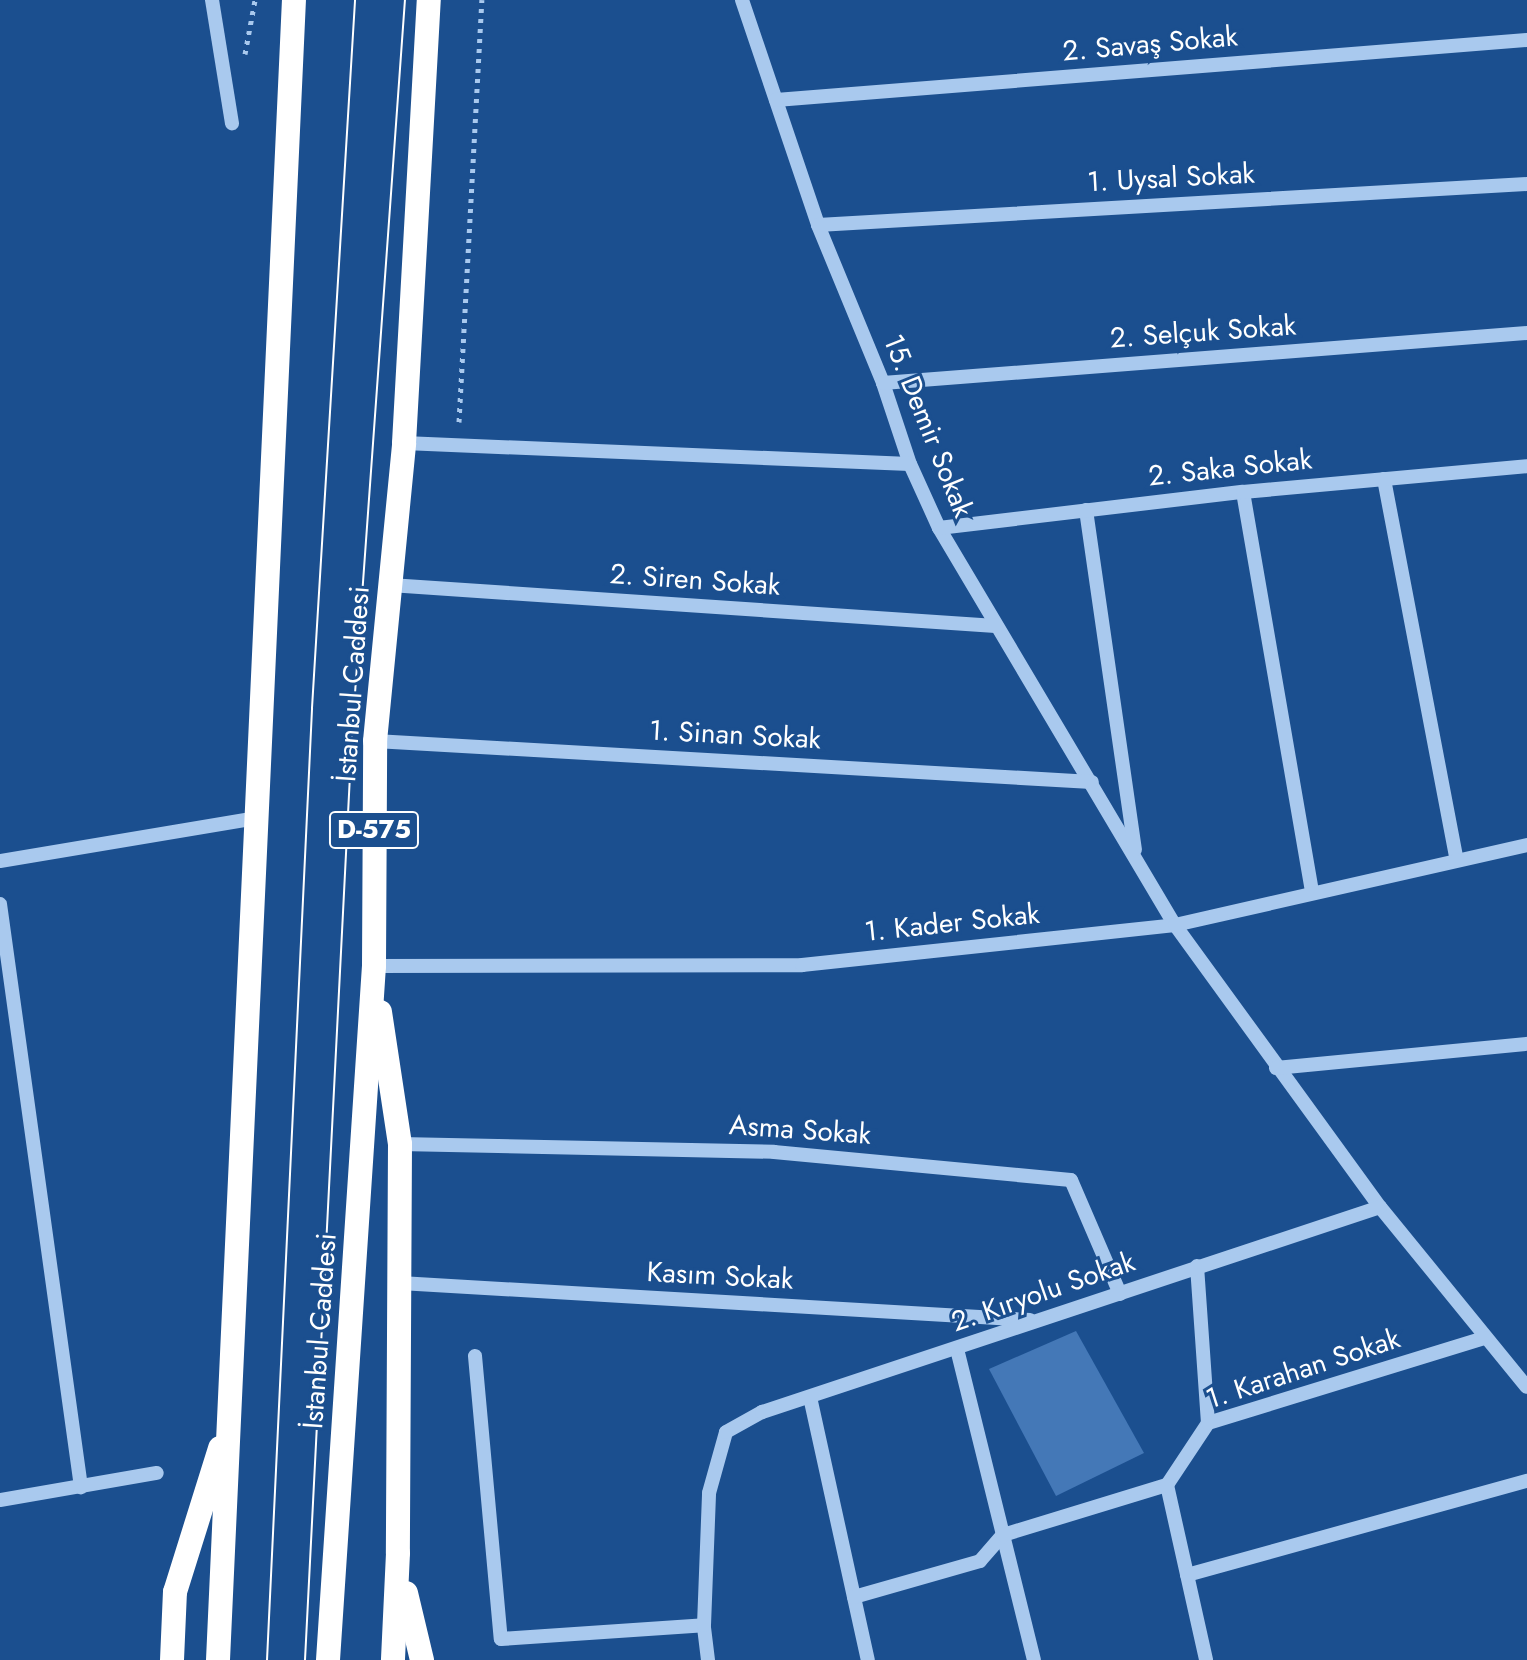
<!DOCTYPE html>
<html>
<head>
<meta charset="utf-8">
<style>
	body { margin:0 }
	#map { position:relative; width:1527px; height:1660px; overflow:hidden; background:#1b4f8f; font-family:Jost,sans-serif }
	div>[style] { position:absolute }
	.building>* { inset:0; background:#4478b7 }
	.path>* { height:5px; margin-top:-2.5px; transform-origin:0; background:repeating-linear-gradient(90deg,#a9c9ee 0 4px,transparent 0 10px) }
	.minor>* { height:14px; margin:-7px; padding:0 7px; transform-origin:7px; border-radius:7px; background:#a9c9ee }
	.highway>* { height:24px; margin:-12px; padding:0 12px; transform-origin:12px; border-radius:12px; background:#fff }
	.tram>* { height:2px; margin:-1px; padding:0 1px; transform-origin:1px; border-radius:1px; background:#fff }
	span { translate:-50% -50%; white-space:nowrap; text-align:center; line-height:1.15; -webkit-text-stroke:6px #1b4f8f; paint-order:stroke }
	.shield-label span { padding:2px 6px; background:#1b4f8f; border:2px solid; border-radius:6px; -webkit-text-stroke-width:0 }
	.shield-label { font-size:26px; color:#fff; font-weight:700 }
	.street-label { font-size:28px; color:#fff }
</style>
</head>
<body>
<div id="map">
	<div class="building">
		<div style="clip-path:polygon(1076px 1331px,1144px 1453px,1056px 1496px,989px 1369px)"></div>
	</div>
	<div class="path">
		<div style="left:245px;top:54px;width:55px;rotate:-79.5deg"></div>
		<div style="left:459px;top:422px;width:423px;rotate:-86.9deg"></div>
	</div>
	<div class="minor">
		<div style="left:212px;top:0;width:125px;rotate:80.8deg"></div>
		<div style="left:742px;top:0;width:237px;rotate:71.3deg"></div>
		<div style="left:818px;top:225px;width:171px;rotate:67.6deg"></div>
		<div style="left:883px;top:383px;width:85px;rotate:71.6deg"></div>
		<div style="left:910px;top:464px;width:70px;rotate:65.6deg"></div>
		<div style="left:939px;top:528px;width:462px;rotate:59.3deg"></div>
		<div style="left:1175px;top:925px;width:349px;rotate:54deg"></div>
		<div style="left:1380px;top:1207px;width:232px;rotate:50.8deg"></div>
		<div style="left:776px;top:100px;width:753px;rotate:-4.57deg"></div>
		<div style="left:818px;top:225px;width:710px;rotate:-3.31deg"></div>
		<div style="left:883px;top:383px;width:646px;rotate:-4.44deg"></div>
		<div style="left:404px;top:443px;width:506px;rotate:2.38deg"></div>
		<div style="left:1384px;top:479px;width:388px;rotate:79.2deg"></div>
		<div style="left:1243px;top:492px;width:405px;rotate:80.2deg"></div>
		<div style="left:1086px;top:510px;width:343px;rotate:81.8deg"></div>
		<div style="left:939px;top:528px;width:306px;rotate:-6.8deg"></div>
		<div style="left:1243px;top:492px;width:285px;rotate:-5.2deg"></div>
		<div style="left:390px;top:585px;width:607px;rotate:3.87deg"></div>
		<div style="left:375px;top:741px;width:718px;rotate:3.27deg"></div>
		<div style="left:0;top:861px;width:262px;rotate:-9.5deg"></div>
		<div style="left:0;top:904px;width:589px;rotate:82.09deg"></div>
		<div style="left:374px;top:966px;width:428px;rotate:-0.1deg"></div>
		<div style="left:802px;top:965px;width:375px;rotate:-6.1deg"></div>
		<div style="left:1175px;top:925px;width:361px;rotate:-12.8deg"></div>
		<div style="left:1276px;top:1068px;width:252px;rotate:-5.5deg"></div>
		<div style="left:400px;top:1144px;width:374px;rotate:1.2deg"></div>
		<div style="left:774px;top:1152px;width:298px;rotate:5.4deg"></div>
		<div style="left:1071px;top:1180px;width:124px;rotate:66.7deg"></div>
		<div style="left:1197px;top:1266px;width:157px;rotate:86deg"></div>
		<div style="left:400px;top:1283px;width:631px;rotate:3.36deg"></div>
		<div style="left:957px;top:1349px;width:320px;rotate:76.1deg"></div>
		<div style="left:475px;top:1356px;width:284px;rotate:84.8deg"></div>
		<div style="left:501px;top:1639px;width:203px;rotate:-3.9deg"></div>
		<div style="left:810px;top:1397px;width:269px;rotate:77.6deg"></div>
		<div style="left:1167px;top:1485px;width:179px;rotate:77.4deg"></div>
		<div style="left:0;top:1500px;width:159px;rotate:-9.8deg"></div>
		<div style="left:1187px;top:1575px;width:353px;rotate:-15.5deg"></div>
		<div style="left:854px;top:1597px;width:131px;rotate:-15.9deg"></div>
		<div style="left:980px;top:1561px;width:35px;rotate:-49deg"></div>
		<div style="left:1003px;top:1535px;width:171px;rotate:-17deg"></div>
		<div style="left:1167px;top:1485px;width:74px;rotate:-56.5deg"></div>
		<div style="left:1208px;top:1423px;width:289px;rotate:-17.1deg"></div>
		<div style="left:708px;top:1660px;width:35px;rotate:-97deg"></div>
		<div style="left:704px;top:1625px;width:132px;rotate:-87.8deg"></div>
		<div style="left:709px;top:1493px;width:63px;rotate:-74.4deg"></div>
		<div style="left:726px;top:1432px;width:41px;rotate:-29.1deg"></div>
		<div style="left:762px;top:1412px;width:651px;rotate:-18.35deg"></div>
	</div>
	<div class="highway">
		<div style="left:380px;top:1012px;width:134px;rotate:81.4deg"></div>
		<div style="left:400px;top:1144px;width:409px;rotate:90.3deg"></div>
		<div style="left:398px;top:1553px;width:107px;rotate:92.7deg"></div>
		<div style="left:406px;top:1593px;width:69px;rotate:76.6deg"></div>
		<div style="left:172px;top:1660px;width:68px;rotate:-87.5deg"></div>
		<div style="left:175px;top:1592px;width:151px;rotate:-72.6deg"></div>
		<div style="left:218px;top:1660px;width:1662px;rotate:-87.38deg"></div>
		<div style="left:328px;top:1660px;width:696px;rotate:-86.21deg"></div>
		<div style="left:374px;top:966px;width:225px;rotate:-89.7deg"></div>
		<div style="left:375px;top:741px;width:299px;rotate:-84.4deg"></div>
		<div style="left:404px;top:443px;width:444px;rotate:-86.8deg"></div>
	</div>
	<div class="tram">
		<div style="left:267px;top:1660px;width:953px;rotate:-87.29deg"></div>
		<div style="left:312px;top:708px;width:709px;rotate:-86.52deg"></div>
		<div style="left:305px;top:1660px;width:926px;rotate:-87.09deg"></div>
		<div style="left:352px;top:735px;width:737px;rotate:-85.88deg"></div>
	</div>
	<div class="shield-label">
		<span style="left:374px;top:830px">D-575</span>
	</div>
	<div class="street-label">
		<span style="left:1150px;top:44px;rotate:-5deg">2. Savaş Sokak</span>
		<span style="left:1171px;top:178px;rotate:-3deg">1. Uysal Sokak</span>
		<span style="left:1203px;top:332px;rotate:-4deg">2. Selçuk Sokak</span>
		<span style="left:928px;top:426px;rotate:68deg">15. Demir Sokak</span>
		<span style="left:1230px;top:468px;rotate:-6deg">2. Saka Sokak</span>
		<span style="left:695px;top:580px;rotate:4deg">2. Siren Sokak</span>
		<span style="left:353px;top:684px;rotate:-86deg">İstanbul Caddesi</span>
		<span style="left:735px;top:735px;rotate:3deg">1. Sinan Sokak</span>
		<span style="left:952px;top:923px;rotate:-6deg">1. Kader Sokak</span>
		<span style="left:800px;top:1130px;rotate:4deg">Asma Sokak</span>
		<span style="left:720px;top:1276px;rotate:3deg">Kasım Sokak</span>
		<span style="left:1043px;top:1292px;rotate:-19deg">2. Kıryolu Sokak</span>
		<span style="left:320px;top:1331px;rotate:-86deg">İstanbul Caddesi</span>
		<span style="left:1303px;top:1369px;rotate:-18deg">1. Karahan Sokak</span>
	</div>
</div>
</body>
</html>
